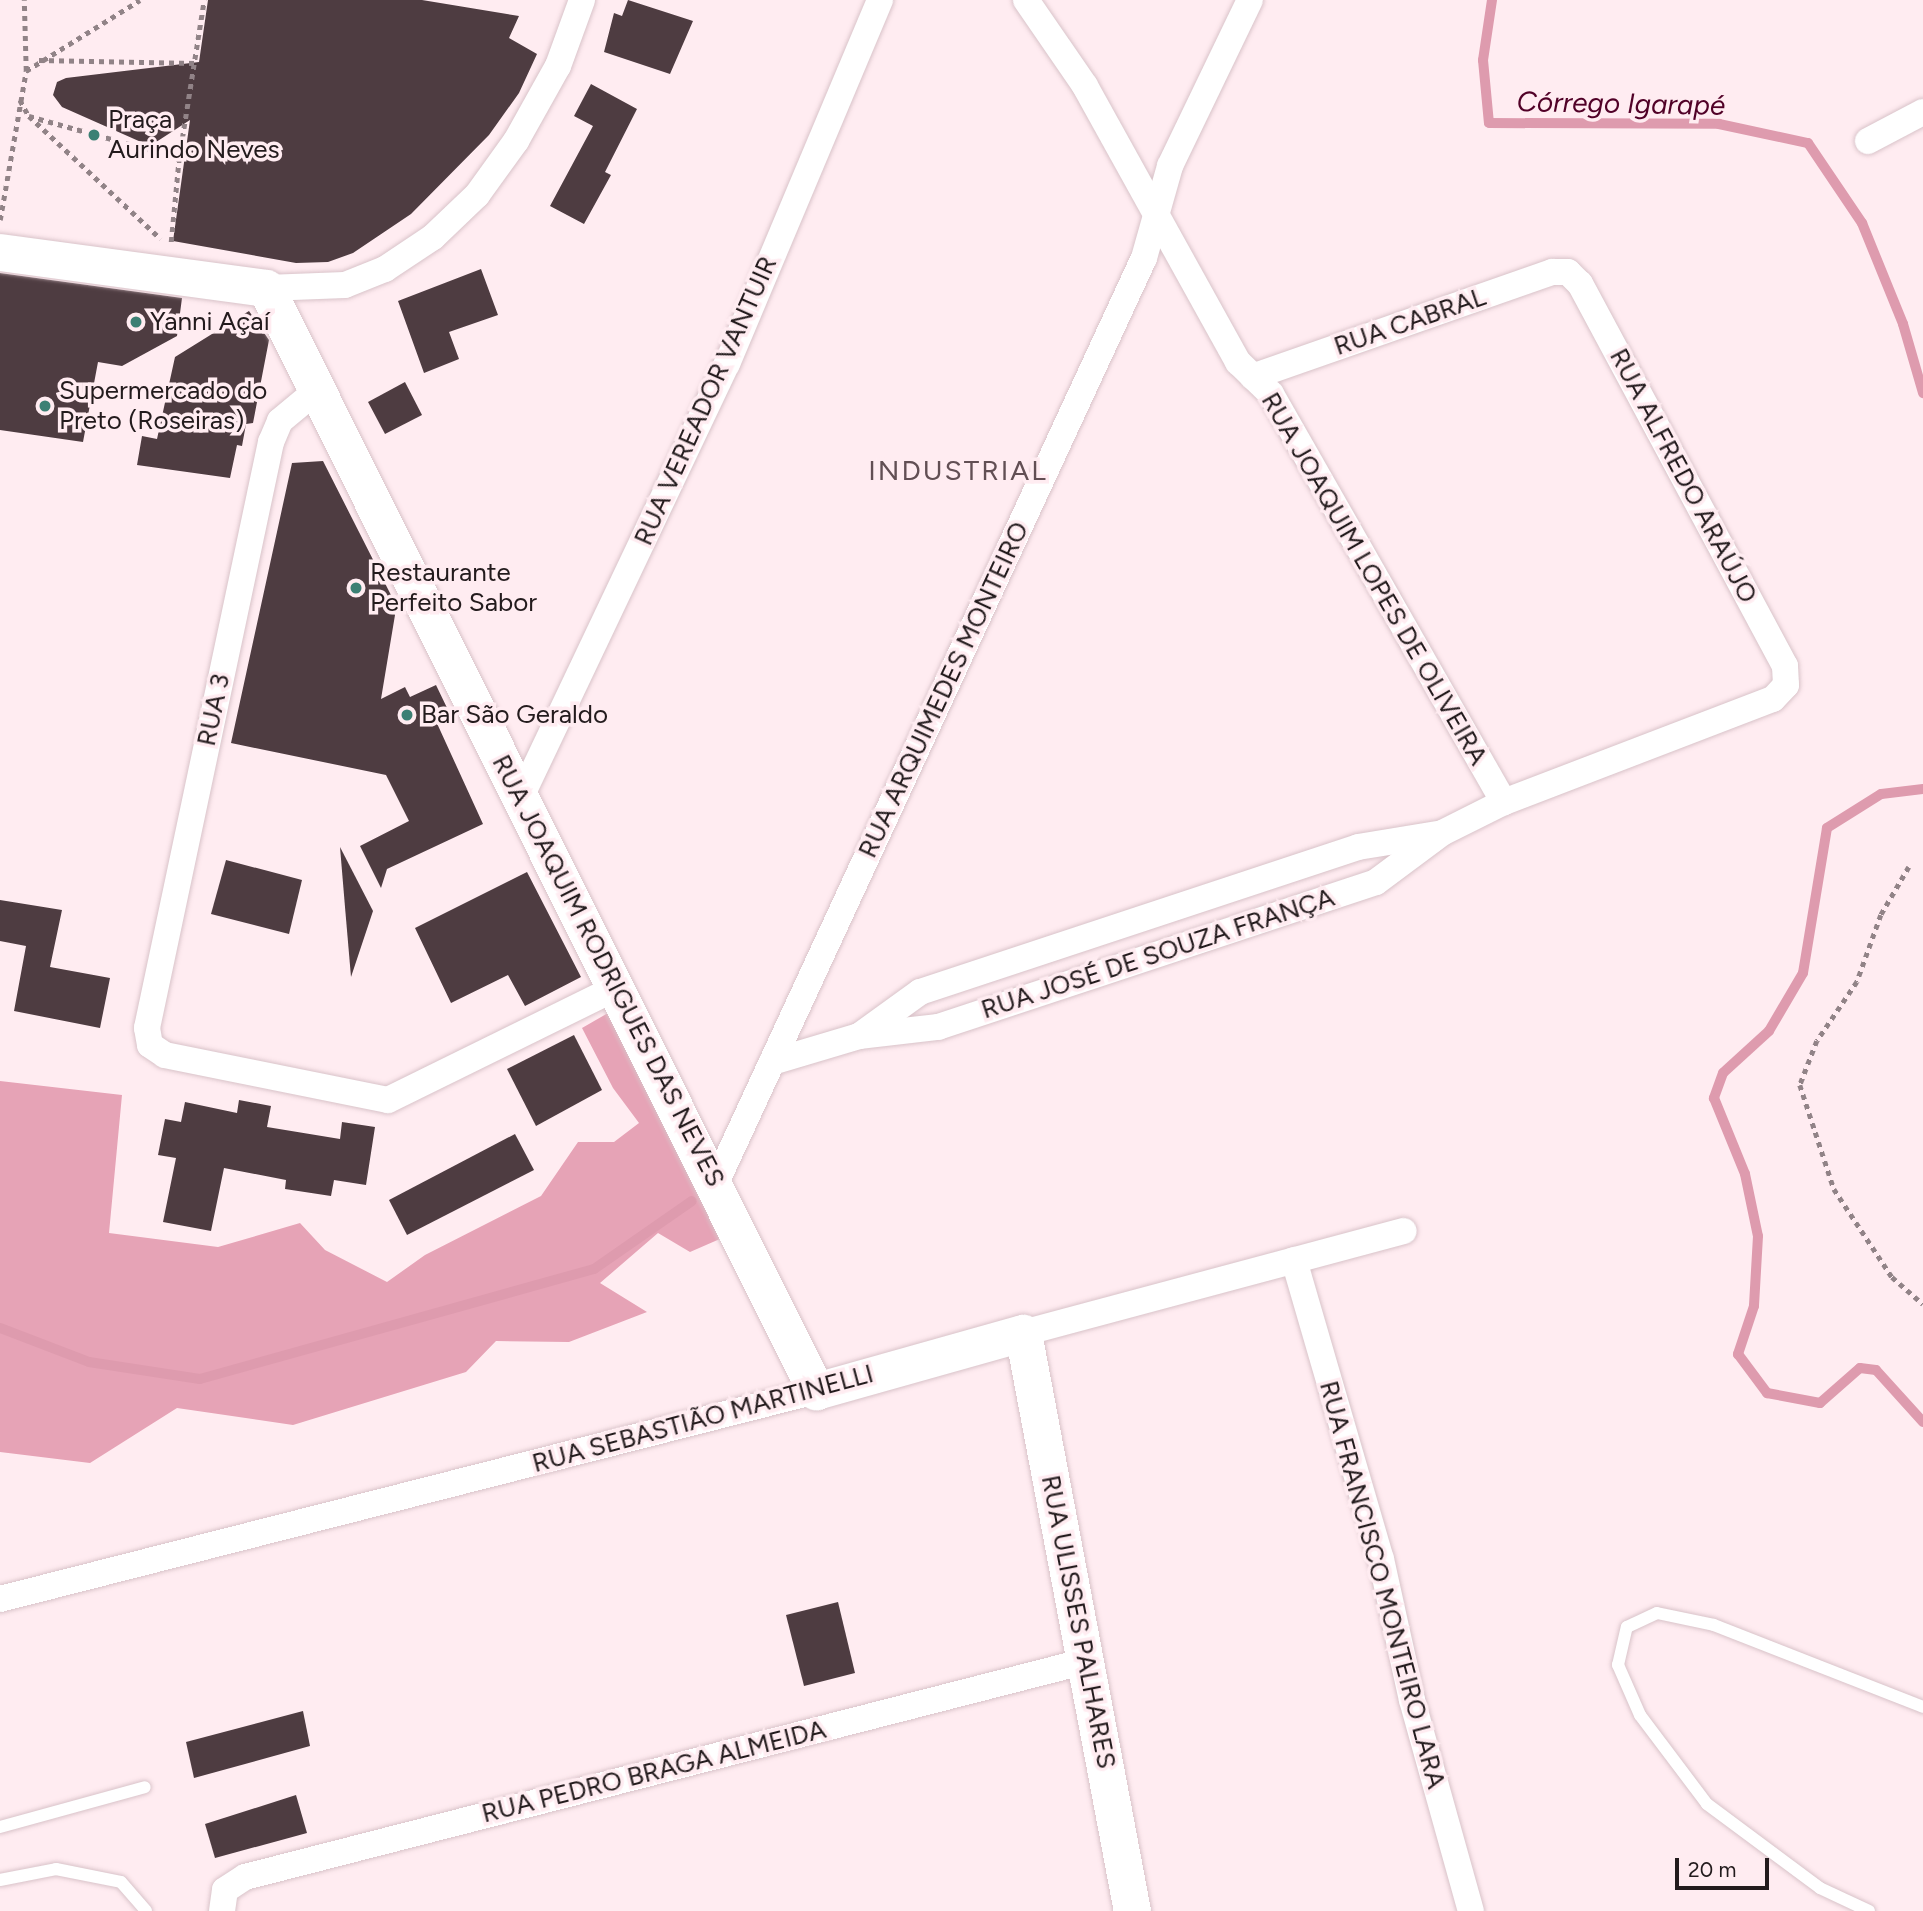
<!DOCTYPE html>
<html>
<head>
<meta charset="utf-8">
<style>
	body { margin:0 }
	#map { position:relative; width:1923px; height:1911px; overflow:hidden; background:#ffecf1; font-family:Figtree,sans-serif }
	div>[style] { position:absolute }
	.forest>* { inset:0; background:#e6a3b6 }
	.stream>* { height:10px; margin:-5px; padding:0 5px; transform-origin:5px; border-radius:5px; background:#de9bae }
	.building>* { inset:0; background:#4e3c41 }
	.path>* { height:4.5px; margin-top:-2.25px; transform-origin:0; background:repeating-linear-gradient(90deg,#918387 0 5px,transparent 0 10px) }
	.roads { filter:drop-shadow(0 0 2px #d9c3c9) drop-shadow(0 0 2px #d9c3c9) }
	.lane>* { height:12px; margin:-6px; padding:0 6px; transform-origin:6px; border-radius:6px; background:#fff }
	.street>* { height:26px; margin:-13px; padding:0 13px; transform-origin:13px; border-radius:13px; background:#fff }
	.secondary>* { height:37px; margin:-18.5px; padding:0 18.5px; transform-origin:18.5px; border-radius:18.5px; background:#fff }
	.dots>* { width:19px; height:19px; translate:-50% -50%; box-sizing:border-box; border:4px solid #ffecf1; border-radius:50% }
	span { translate:-50% -50%; white-space:nowrap; text-align:center; line-height:1.15; -webkit-text-stroke:7px #ffecf1; paint-order:stroke }
	.poi-label { font-size:26px; color:#231b1d }
	.left { translate:0 -50%; text-align:left }
	.street-label { font-size:26px; color:#231b1d }
	.water-label { font-size:28px; color:#510127; font-style:italic }
	.neighbourhood-label { font-size:28px; color:#624f54; letter-spacing:2px }
	.scale { position:absolute; left:1675px; top:1858px; width:94px; height:32px; box-sizing:border-box; border:4px solid #231b1d; border-top:0; padding-left:9px; font-size:21px; line-height:24px; white-space:nowrap; color:#231b1d; -webkit-text-stroke:5px #ffecf1; paint-order:stroke }
</style>
</head>
<body>
<div id="map">
	<div class="forest">
		<div style="clip-path:polygon(615px 1009px,729px 1235px,690px 1252px,658px 1233px,600px 1283px,647px 1312px,569px 1342px,496px 1341px,466px 1372px,293px 1425px,177px 1408px,90px 1463px,0 1452px,0 1081px,122px 1095px,109px 1233px,218px 1247px,300px 1223px,325px 1250px,387px 1282px,425px 1255px,541px 1196px,578px 1142px,614px 1142px,639px 1123px,613px 1088px,582px 1028px)"></div>
	</div>
	<div class="stream">
		<div style="left:1492px;top:0;width:61px;rotate:98.5deg"></div>
		<div style="left:1483px;top:60px;width:63px;rotate:84.6deg"></div>
		<div style="left:1489px;top:123px;width:230px;rotate:0.2deg"></div>
		<div style="left:1719px;top:124px;width:91px;rotate:12.1deg"></div>
		<div style="left:1808px;top:143px;width:97px;rotate:56deg"></div>
		<div style="left:1862px;top:223px;width:109px;rotate:67.9deg"></div>
		<div style="left:1903px;top:324px;width:72px;rotate:73.8deg"></div>
		<div style="left:1923px;top:789px;width:42px;rotate:173.2deg"></div>
		<div style="left:1881px;top:794px;width:64px;rotate:147.8deg"></div>
		<div style="left:1827px;top:828px;width:147px;rotate:99.4deg"></div>
		<div style="left:1803px;top:973px;width:67px;rotate:120.4deg"></div>
		<div style="left:1769px;top:1031px;width:62px;rotate:137.6deg"></div>
		<div style="left:1723px;top:1073px;width:27px;rotate:110deg"></div>
		<div style="left:1714px;top:1098px;width:82px;rotate:67.8deg"></div>
		<div style="left:1745px;top:1174px;width:63px;rotate:78.2deg"></div>
		<div style="left:1758px;top:1236px;width:70px;rotate:93.3deg"></div>
		<div style="left:1754px;top:1306px;width:51px;rotate:108.4deg"></div>
		<div style="left:1738px;top:1354px;width:49px;rotate:53.4deg"></div>
		<div style="left:1767px;top:1393px;width:54px;rotate:10.7deg"></div>
		<div style="left:1820px;top:1403px;width:53px;rotate:-41.2deg"></div>
		<div style="left:1860px;top:1368px;width:16px;rotate:7deg"></div>
		<div style="left:1876px;top:1370px;width:70px;rotate:47.9deg"></div>
		<div style="left:0;top:1328px;width:95px;rotate:20.9deg"></div>
		<div style="left:89px;top:1362px;width:112px;rotate:8.7deg"></div>
		<div style="left:200px;top:1379px;width:409px;rotate:-15.6deg"></div>
		<div style="left:594px;top:1269px;width:119px;rotate:-34.8deg"></div>
	</div>
	<div class="building">
		<div style="clip-path:polygon(208px 0,422px 0,519px 16px,509px 38px,537px 54px,519px 93px,489px 135px,411px 214px,353px 253px,328px 262px,296px 263px,173px 241px,190px 120px,150px 146px,62px 107px,53px 95px,57px 82px,66px 78px,199px 62px)"></div>
		<div style="clip-path:polygon(628px 0,693px 21px,670px 74px,604px 52px,614px 13px,622px 16px)"></div>
		<div style="clip-path:polygon(591px 84px,637px 109px,605px 172px,611px 175px,584px 224px,550px 206px,593px 126px,574px 116px)"></div>
		<div style="clip-path:polygon(481px 269px,498px 315px,449px 332px,459px 359px,424px 373px,398px 301px)"></div>
		<div style="clip-path:polygon(0 273px,182px 298px,177px 336px,122px 366px,98px 362px,83px 442px,0 430px)"></div>
		<div style="clip-path:polygon(249px 311px,269px 340px,253px 423px,246px 424px,242px 446px,237px 445px,230px 478px,137px 465px,142px 436px,157px 439px,175px 357px)"></div>
		<div style="clip-path:polygon(405px 382px,422px 415px,385px 434px,368px 402px)"></div>
		<div style="clip-path:polygon(323px 461px,394px 601px,389px 604px,395px 615px,381px 699px,405px 687px,410px 697px,436px 685px,449px 712px,435px 719px,483px 824px,387px 869px,381px 888px,360px 846px,409px 821px,386px 775px,231px 743px,292px 463px)"></div>
		<div style="clip-path:polygon(340px 847px,373px 911px,351px 977px,345px 907px)"></div>
		<div style="clip-path:polygon(226px 860px,302px 880px,289px 934px,211px 914px)"></div>
		<div style="clip-path:polygon(527px 872px,581px 977px,525px 1006px,508px 975px,451px 1003px,415px 928px)"></div>
		<div style="clip-path:polygon(0 900px,62px 910px,50px 967px,110px 978px,100px 1028px,14px 1011px,26px 946px,0 941px)"></div>
		<div style="clip-path:polygon(574px 1035px,602px 1090px,536px 1126px,507px 1069px)"></div>
		<div style="clip-path:polygon(239px 1100px,271px 1106px,267px 1127px,340px 1139px,342px 1122px,375px 1127px,366px 1185px,334px 1180px,331px 1196px,285px 1189px,286px 1180px,224px 1168px,211px 1231px,163px 1222px,176px 1158px,158px 1155px,165px 1119px,181px 1122px,185px 1102px,237px 1113px)"></div>
		<div style="clip-path:polygon(515px 1134px,534px 1170px,407px 1235px,389px 1200px)"></div>
		<div style="clip-path:polygon(838px 1602px,855px 1673px,804px 1686px,786px 1615px)"></div>
		<div style="clip-path:polygon(303px 1711px,310px 1746px,194px 1778px,186px 1742px)"></div>
		<div style="clip-path:polygon(296px 1795px,307px 1833px,215px 1858px,205px 1824px)"></div>
	</div>
	<div class="path">
		<div style="left:39px;top:60px;width:156px;rotate:1.1deg"></div>
		<div style="left:26px;top:71px;width:134px;rotate:-31.9deg"></div>
		<div style="left:20px;top:100px;width:18px;rotate:61deg"></div>
		<div style="left:29px;top:116px;width:156px;rotate:15.6deg"></div>
		<div style="left:29px;top:116px;width:180px;rotate:43deg"></div>
		<div style="left:0;top:220px;width:151px;rotate:-80.1deg"></div>
		<div style="left:26px;top:71px;width:71px;rotate:-91.6deg"></div>
		<div style="left:171px;top:242px;width:84px;rotate:-84.6deg"></div>
		<div style="left:179px;top:158px;width:160px;rotate:-81deg"></div>
		<div style="left:1909px;top:867px;width:56px;rotate:120.3deg"></div>
		<div style="left:1881px;top:915px;width:71px;rotate:109.7deg"></div>
		<div style="left:1857px;top:982px;width:71px;rotate:124.1deg"></div>
		<div style="left:1817px;top:1041px;width:47px;rotate:111.1deg"></div>
		<div style="left:1800px;top:1085px;width:109px;rotate:71.9deg"></div>
		<div style="left:1834px;top:1189px;width:105px;rotate:56.6deg"></div>
		<div style="left:1892px;top:1277px;width:41px;rotate:41.1deg"></div>
	</div>
	<div class="roads">
		<div class="lane">
			<div style="left:0;top:1827px;width:150px;rotate:-15.4deg"></div>
			<div style="left:0;top:1880px;width:57px;rotate:-11.1deg"></div>
			<div style="left:56px;top:1869px;width:66px;rotate:11.3deg"></div>
			<div style="left:121px;top:1882px;width:38px;rotate:49deg"></div>
			<div style="left:1869px;top:1911px;width:54px;rotate:-154.9deg"></div>
			<div style="left:1820px;top:1888px;width:141px;rotate:-143.4deg"></div>
			<div style="left:1707px;top:1804px;width:111px;rotate:-127deg"></div>
			<div style="left:1640px;top:1715px;width:55px;rotate:-113.7deg"></div>
			<div style="left:1618px;top:1665px;width:39px;rotate:-77deg"></div>
			<div style="left:1627px;top:1627px;width:33px;rotate:-25deg"></div>
			<div style="left:1657px;top:1613px;width:58px;rotate:11.9deg"></div>
			<div style="left:1714px;top:1625px;width:225px;rotate:21.4deg"></div>
		</div>
		<div class="street">
			<div style="left:1026px;top:0;width:104px;rotate:55.5deg"></div>
			<div style="left:1085px;top:86px;width:316px;rotate:61deg"></div>
			<div style="left:1238px;top:362px;width:46px;rotate:44.1deg"></div>
			<div style="left:1271px;top:394px;width:470px;rotate:60.3deg"></div>
			<div style="left:1868px;top:141px;width:62px;rotate:-27.8deg"></div>
			<div style="left:266px;top:288px;width:79px;rotate:-2.2deg"></div>
			<div style="left:345px;top:285px;width:43px;rotate:-21.8deg"></div>
			<div style="left:385px;top:269px;width:58px;rotate:-33.7deg"></div>
			<div style="left:433px;top:237px;width:61px;rotate:-43.7deg"></div>
			<div style="left:477px;top:195px;width:67px;rotate:-54.2deg"></div>
			<div style="left:516px;top:141px;width:86px;rotate:-60.8deg"></div>
			<div style="left:558px;top:66px;width:70px;rotate:-70deg"></div>
			<div style="left:316px;top:391px;width:47px;rotate:140.2deg"></div>
			<div style="left:280px;top:421px;width:23px;rotate:113deg"></div>
			<div style="left:271px;top:442px;width:599px;rotate:101.95deg"></div>
			<div style="left:147px;top:1028px;width:17px;rotate:80deg"></div>
			<div style="left:150px;top:1045px;width:18px;rotate:34deg"></div>
			<div style="left:165px;top:1055px;width:227px;rotate:11.4deg"></div>
			<div style="left:388px;top:1100px;width:256px;rotate:-26.2deg"></div>
			<div style="left:521px;top:797px;width:480px;rotate:-64.6deg"></div>
			<div style="left:727px;top:364px;width:395px;rotate:-67.2deg"></div>
			<div style="left:859px;top:1036px;width:75px;rotate:-35.8deg"></div>
			<div style="left:920px;top:992px;width:461px;rotate:-18.3deg"></div>
			<div style="left:1358px;top:847px;width:80px;rotate:-9.3deg"></div>
			<div style="left:772px;top:1062px;width:91px;rotate:-16.6deg"></div>
			<div style="left:859px;top:1036px;width:80px;rotate:-6.5deg"></div>
			<div style="left:938px;top:1027px;width:461px;rotate:-18.3deg"></div>
			<div style="left:1376px;top:882px;width:82px;rotate:-36.6deg"></div>
			<div style="left:1442px;top:833px;width:69px;rotate:-26.6deg"></div>
			<div style="left:1504px;top:802px;width:288px;rotate:-21deg"></div>
			<div style="left:1773px;top:699px;width:19px;rotate:-47deg"></div>
			<div style="left:1786px;top:685px;width:19px;rotate:-93deg"></div>
			<div style="left:1785px;top:666px;width:434px;rotate:-118.2deg"></div>
			<div style="left:1580px;top:284px;width:17px;rotate:-135deg"></div>
			<div style="left:1568px;top:272px;width:16px;rotate:180deg"></div>
			<div style="left:1552px;top:272px;width:317px;rotate:160.7deg"></div>
			<div style="left:715px;top:1185px;width:1021px;rotate:-65.17deg"></div>
			<div style="left:1144px;top:258px;width:96px;rotate:-74.2deg"></div>
			<div style="left:1170px;top:166px;width:184px;rotate:-64.3deg"></div>
			<div style="left:1294px;top:1260px;width:311px;rotate:73.8deg"></div>
			<div style="left:1381px;top:1559px;width:144px;rotate:77.6deg"></div>
			<div style="left:1412px;top:1700px;width:219px;rotate:74.4deg"></div>
			<div style="left:1023px;top:1333px;width:394px;rotate:-15deg"></div>
			<div style="left:0;top:1599px;width:842px;rotate:-14.3deg"></div>
			<div style="left:222px;top:1911px;width:21px;rotate:-82deg"></div>
			<div style="left:225px;top:1890px;width:24px;rotate:-33deg"></div>
			<div style="left:245px;top:1877px;width:868px;rotate:-14.4deg"></div>
		</div>
		<div class="secondary">
			<div style="left:0;top:252px;width:268px;rotate:7.7deg"></div>
			<div style="left:266px;top:288px;width:1233px;rotate:63.5deg"></div>
			<div style="left:816px;top:1391px;width:215px;rotate:-15.7deg"></div>
			<div style="left:1023px;top:1333px;width:588px;rotate:79.32deg"></div>
		</div>
	</div>
	<div class="dots">
		<div style="left:94px;top:135px;background:#3c8074"></div>
		<div style="left:136px;top:322px;background:#3c8074"></div>
		<div style="left:45px;top:406px;background:#3c8074"></div>
		<div style="left:356px;top:588px;background:#3c8074"></div>
		<div style="left:407px;top:715px;background:#3c8074"></div>
	</div>
	<div class="poi-label">
		<span class="left" style="left:108px;top:135px">Praça<br>Aurindo Neves</span>
		<span class="left" style="left:150px;top:322px">Yanni Açaí</span>
		<span class="left" style="left:59px;top:406px">Supermercado do<br>Preto (Roseiras)</span>
		<span class="left" style="left:370px;top:588px">Restaurante<br>Perfeito Sabor</span>
		<span class="left" style="left:421px;top:715px">Bar São Geraldo</span>
	</div>
	<div class="street-label">
		<span style="left:1410px;top:322px;rotate:-19deg">RUA CABRAL</span>
		<span style="left:706px;top:401px;rotate:-66deg">RUA VEREADOR VANTUIR</span>
		<span style="left:1683px;top:476px;rotate:62deg">RUA ALFREDO ARAÚJO</span>
		<span style="left:1374px;top:579px;rotate:60deg">RUA JOAQUIM LOPES DE OLIVEIRA</span>
		<span style="left:944px;top:690px;rotate:-65deg">RUA ARQUIMEDES MONTEIRO</span>
		<span style="left:214px;top:710px;rotate:-78deg">RUA 3</span>
		<span style="left:1158px;top:954px;rotate:-18deg">RUA JOSÉ DE SOUZA FRANÇA</span>
		<span style="left:608px;top:971px;rotate:63deg">RUA JOAQUIM RODRIGUES DAS NEVES</span>
		<span style="left:703px;top:1419px;rotate:-15deg">RUA SEBASTIÃO MARTINELLI</span>
		<span style="left:1382px;top:1585px;rotate:75deg">RUA FRANCISCO MONTEIRO LARA</span>
		<span style="left:1078px;top:1622px;rotate:79deg">RUA ULISSES PALHARES</span>
		<span style="left:654px;top:1772px;rotate:-14deg">RUA PEDRO BRAGA ALMEIDA</span>
	</div>
	<div class="water-label">
		<span style="left:1621px;top:103px;rotate:1deg">Córrego Igarapé</span>
	</div>
	<div class="neighbourhood-label">
		<span style="left:958px;top:470px">INDUSTRIAL</span>
	</div>
	<div class="scale">20 m</div>
</div>
</body>
</html>
